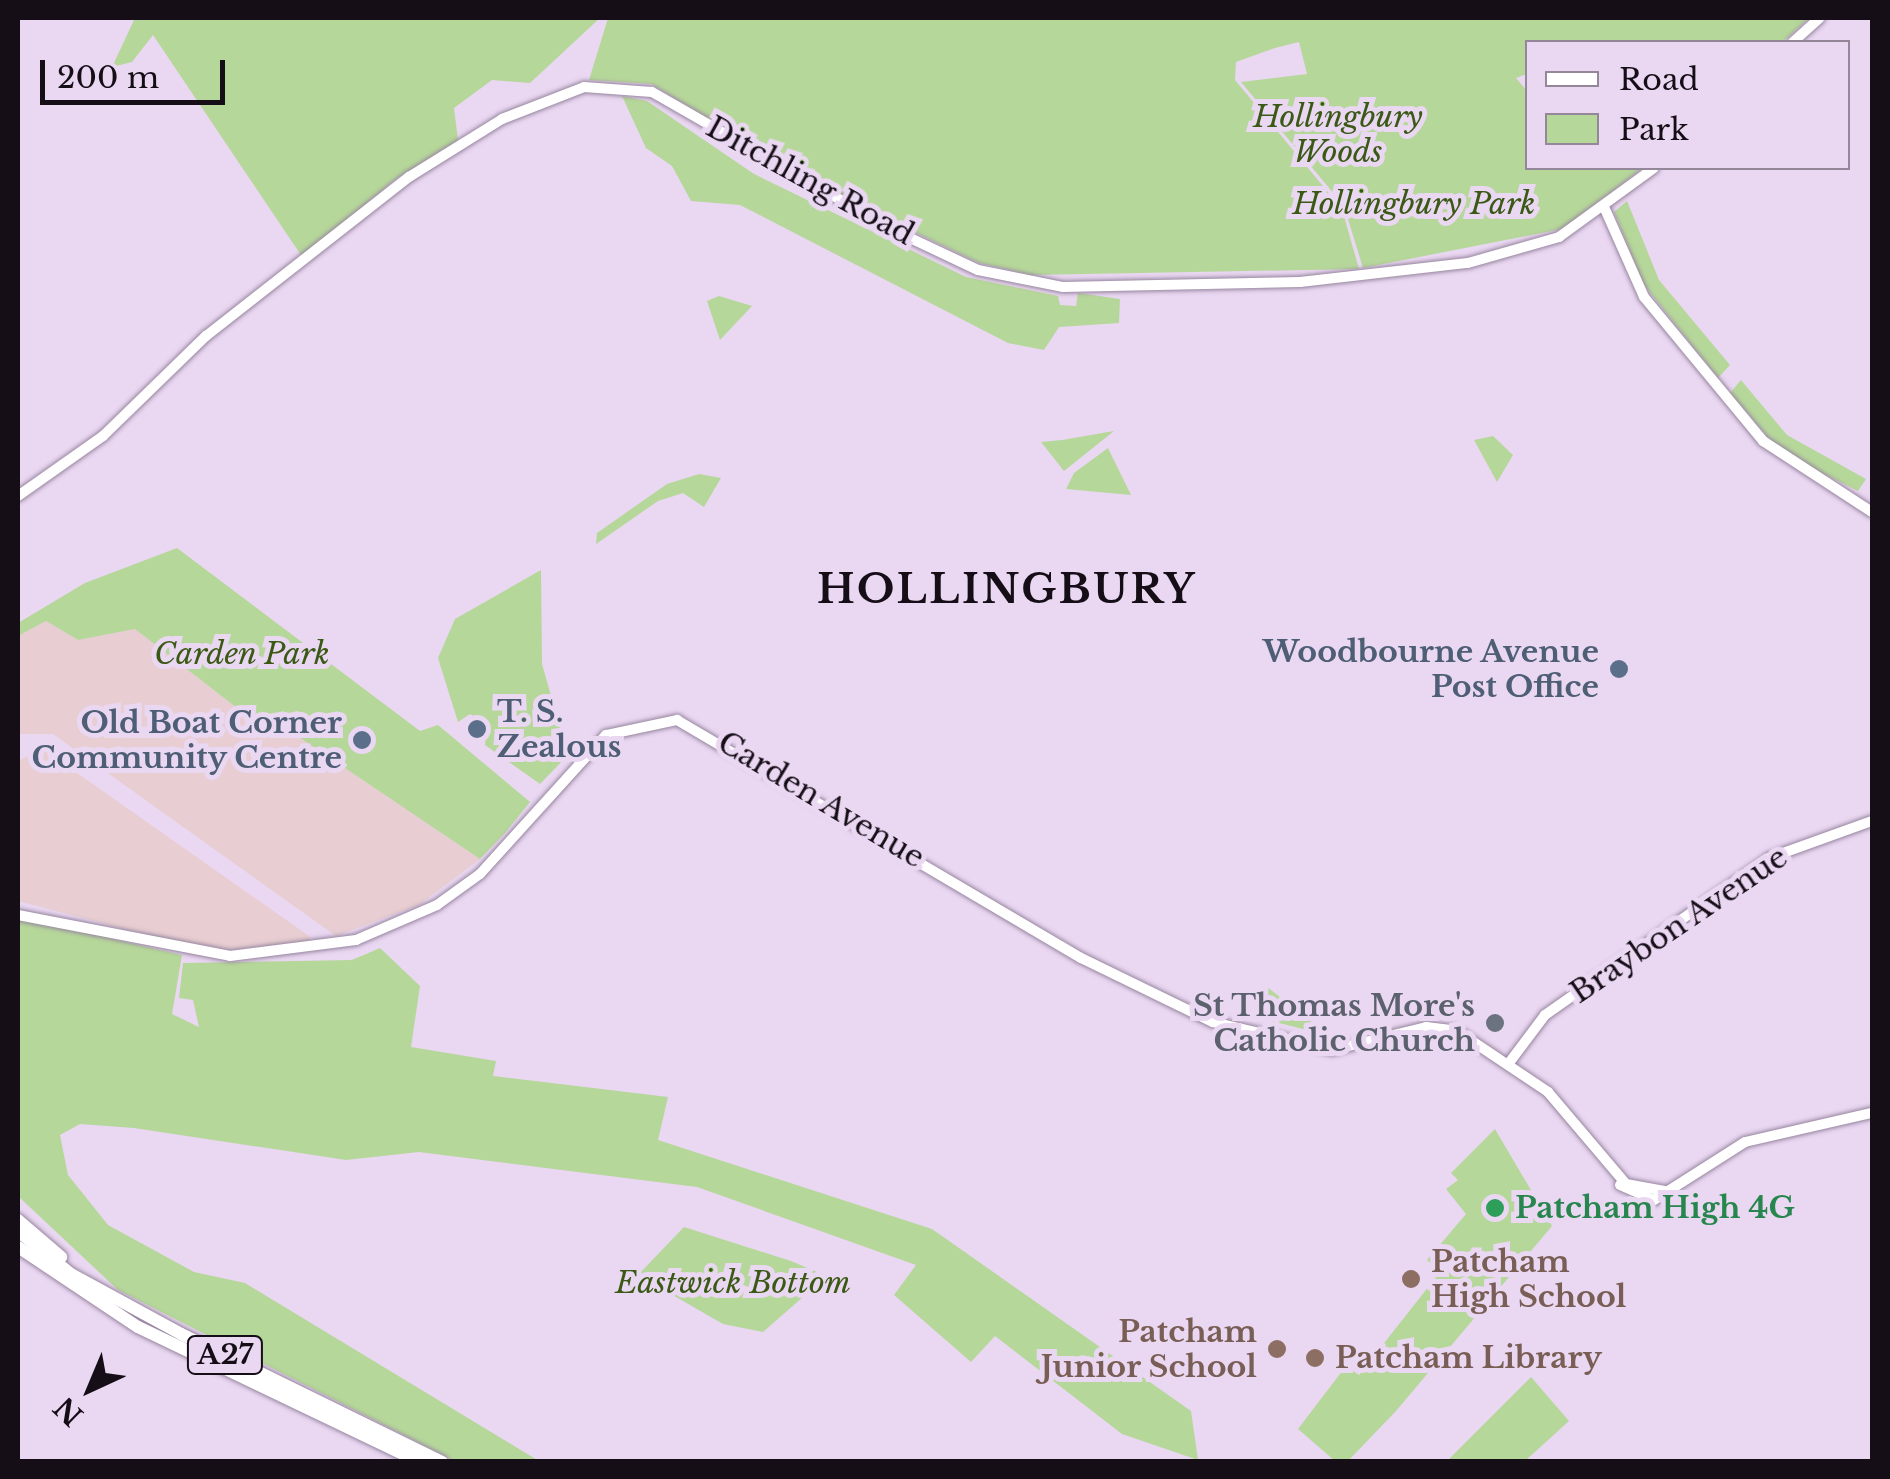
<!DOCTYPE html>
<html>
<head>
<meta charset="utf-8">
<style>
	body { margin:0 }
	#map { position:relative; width:1890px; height:1479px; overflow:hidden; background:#ead7f2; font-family:"Libre Baskerville",serif }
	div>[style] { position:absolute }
	.commercial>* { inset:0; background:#e8ced2 }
	.green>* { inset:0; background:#b6d79a }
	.roads { filter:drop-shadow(0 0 2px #97869f) drop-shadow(0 0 2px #97869f) }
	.secondary>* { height:10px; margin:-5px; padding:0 5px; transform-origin:5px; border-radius:5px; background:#fff }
	.highway>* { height:12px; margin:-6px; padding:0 6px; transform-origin:6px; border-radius:6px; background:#fff }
	.dots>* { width:28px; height:28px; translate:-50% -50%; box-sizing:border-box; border:5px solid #ead7f2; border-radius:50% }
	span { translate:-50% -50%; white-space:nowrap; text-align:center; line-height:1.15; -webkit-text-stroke:10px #ead7f2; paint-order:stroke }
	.shield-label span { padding:2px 8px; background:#ead7f2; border:2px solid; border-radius:8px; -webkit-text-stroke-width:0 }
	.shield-label { font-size:28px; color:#150e17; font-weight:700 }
	.park-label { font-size:30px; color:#3a5914; font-style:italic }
	.street-label { font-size:30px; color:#150e17 }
	.service-label { font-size:30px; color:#4e5e75; font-weight:700 }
	.right { translate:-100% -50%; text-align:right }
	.left { translate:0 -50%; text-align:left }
	.worship-label { font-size:30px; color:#5b616d; font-weight:700 }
	.leisure-label { font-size:30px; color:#27864d; font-weight:700 }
	.education-label { font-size:30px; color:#785e54; font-weight:700 }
	.district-label { font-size:40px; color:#150e17; font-weight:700; letter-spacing:2.5px }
	.frame { position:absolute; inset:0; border:20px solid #150e17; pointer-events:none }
	.legend { position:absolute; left:1525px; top:40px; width:325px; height:130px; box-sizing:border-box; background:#ead7f2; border:2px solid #95879a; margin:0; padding:12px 18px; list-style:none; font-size:30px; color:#150e17 }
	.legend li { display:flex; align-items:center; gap:20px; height:50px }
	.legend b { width:50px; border:2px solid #95879a }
	.north { position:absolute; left:40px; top:1339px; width:100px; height:100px; -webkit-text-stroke:8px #ead7f2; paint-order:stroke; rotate:224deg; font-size:28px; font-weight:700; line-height:40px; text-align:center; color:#150e17 }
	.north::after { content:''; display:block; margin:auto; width:35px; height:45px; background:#150e17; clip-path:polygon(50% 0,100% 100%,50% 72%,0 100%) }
	.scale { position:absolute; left:40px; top:60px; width:185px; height:45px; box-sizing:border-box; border:5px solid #150e17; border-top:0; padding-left:12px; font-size:30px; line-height:35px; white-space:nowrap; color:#150e17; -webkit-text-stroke:8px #ead7f2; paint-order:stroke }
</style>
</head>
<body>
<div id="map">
	<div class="commercial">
		<div style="clip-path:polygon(46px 621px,78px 640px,135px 629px,259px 725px,278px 723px,480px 859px,419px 905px,336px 936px,53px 734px,18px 734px,18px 636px)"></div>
		<div style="clip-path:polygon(43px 749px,309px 936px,311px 943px,255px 952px,189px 946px,18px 901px,18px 761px)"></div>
	</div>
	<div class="green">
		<div style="clip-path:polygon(135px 18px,600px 18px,530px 83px,492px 80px,454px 108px,458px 140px,393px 181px,303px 258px,153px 35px,132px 62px,112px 67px)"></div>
		<div style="clip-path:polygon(608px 18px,1809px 18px,1783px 42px,1528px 42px,1527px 74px,1516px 78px,1527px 91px,1528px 168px,1643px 168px,1562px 229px,1363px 268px,1344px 206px,1241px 82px,1307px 74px,1299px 42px,1275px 48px,1236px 62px,1235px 80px,1342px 209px,1359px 269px,1032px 275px,979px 263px,835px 194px,651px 84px,589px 80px)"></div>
		<div style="clip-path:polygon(622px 96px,647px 101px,754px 174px,966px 277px,1058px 296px,1060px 305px,1076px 306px,1078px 293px,1120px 299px,1119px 323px,1059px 327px,1044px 350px,1008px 343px,740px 205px,691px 201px,672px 166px,646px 148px)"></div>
		<div style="clip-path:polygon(1627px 201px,1659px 280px,1730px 365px,1718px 378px,1644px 285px,1614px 212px)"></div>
		<div style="clip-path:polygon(719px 296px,752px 306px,720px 340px,707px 301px)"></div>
		<div style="clip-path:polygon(1741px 380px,1787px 435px,1866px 479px,1858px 491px,1782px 453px,1730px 393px)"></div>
		<div style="clip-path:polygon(1114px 431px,1064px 471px,1041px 442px,1062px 440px)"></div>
		<div style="clip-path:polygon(1493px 436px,1513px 455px,1497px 482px,1474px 440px)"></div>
		<div style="clip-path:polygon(1108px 448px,1131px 495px,1066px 489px,1074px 473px)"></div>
		<div style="clip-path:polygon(699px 474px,721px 478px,704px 507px,683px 493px,658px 501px,596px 544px,597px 533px,667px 484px)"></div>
		<div style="clip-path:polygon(177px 548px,420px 731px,438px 725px,530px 802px,505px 833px,480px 859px,278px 723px,259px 725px,135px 629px,78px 640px,46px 621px,18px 636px,18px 623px,85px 583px)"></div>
		<div style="clip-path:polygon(541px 570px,542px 664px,568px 755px,540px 784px,485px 745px,487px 725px,470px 714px,458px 722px,438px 658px,455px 619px)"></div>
		<div style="clip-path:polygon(18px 917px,182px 955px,172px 1014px,199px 1027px,193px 1000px,179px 998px,183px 963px,352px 960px,380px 948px,420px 986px,411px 1047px,496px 1061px,493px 1076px,668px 1097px,658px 1140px,932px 1229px,1191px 1411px,1198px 1460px,1122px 1434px,995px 1336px,971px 1362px,894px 1295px,916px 1265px,697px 1187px,419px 1152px,346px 1160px,134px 1128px,80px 1124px,60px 1135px,68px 1175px,108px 1225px,194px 1272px,245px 1283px,539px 1461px,455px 1461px,118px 1290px,18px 1196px)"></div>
		<div style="clip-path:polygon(1267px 987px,1323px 1031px,1323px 1034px,1251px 1016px)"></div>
		<div style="clip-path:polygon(1495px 1129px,1552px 1226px,1396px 1411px,1348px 1461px,1335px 1461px,1298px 1429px,1346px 1366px,1359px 1375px,1440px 1272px,1427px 1260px,1466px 1214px,1446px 1189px,1458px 1180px,1451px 1173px)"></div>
		<div style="clip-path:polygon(684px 1227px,791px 1261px,817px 1272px,819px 1283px,763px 1332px,723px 1324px,638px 1275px)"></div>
		<div style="clip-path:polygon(1531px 1377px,1569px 1421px,1525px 1461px,1447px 1461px)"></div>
	</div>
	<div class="roads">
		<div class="secondary">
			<div style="left:1793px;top:42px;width:36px;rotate:-42deg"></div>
			<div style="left:1605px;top:209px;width:96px;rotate:66.1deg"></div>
			<div style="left:1644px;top:297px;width:187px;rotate:50.4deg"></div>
			<div style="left:1763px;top:441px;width:130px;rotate:33.1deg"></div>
			<div style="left:18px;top:496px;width:104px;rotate:-35.2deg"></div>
			<div style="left:103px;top:436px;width:144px;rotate:-44.2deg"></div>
			<div style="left:206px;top:336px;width:258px;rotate:-38.1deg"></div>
			<div style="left:409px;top:177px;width:110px;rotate:-31.9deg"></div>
			<div style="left:502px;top:119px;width:88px;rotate:-21.3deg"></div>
			<div style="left:584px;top:87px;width:68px;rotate:4.2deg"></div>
			<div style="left:652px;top:92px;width:273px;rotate:29.8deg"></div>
			<div style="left:889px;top:228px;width:98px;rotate:25.3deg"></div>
			<div style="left:978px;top:270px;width:87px;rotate:11.3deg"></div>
			<div style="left:1063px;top:287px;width:237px;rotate:-1.2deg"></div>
			<div style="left:1300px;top:282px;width:169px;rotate:-6.5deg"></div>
			<div style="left:1468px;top:263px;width:95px;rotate:-15.9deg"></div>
			<div style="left:1559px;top:237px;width:117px;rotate:-36deg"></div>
			<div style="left:18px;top:915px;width:216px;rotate:10.9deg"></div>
			<div style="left:230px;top:956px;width:127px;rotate:-7.2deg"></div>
			<div style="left:356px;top:940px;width:88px;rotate:-23.4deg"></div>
			<div style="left:437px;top:905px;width:53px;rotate:-35.8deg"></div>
			<div style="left:480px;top:874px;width:188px;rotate:-47.8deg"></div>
			<div style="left:606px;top:735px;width:73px;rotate:-11.9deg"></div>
			<div style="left:677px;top:720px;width:469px;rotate:30.5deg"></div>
			<div style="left:1081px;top:958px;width:147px;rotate:25.9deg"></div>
			<div style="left:1213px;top:1022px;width:122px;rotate:13.2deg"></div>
			<div style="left:1332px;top:1050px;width:97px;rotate:-13.7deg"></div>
			<div style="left:1426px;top:1027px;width:31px;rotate:7deg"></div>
			<div style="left:1457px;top:1031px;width:110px;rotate:33.8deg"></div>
			<div style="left:1548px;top:1092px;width:121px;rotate:49.7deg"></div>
			<div style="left:1626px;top:1184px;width:46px;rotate:10.1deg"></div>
			<div style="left:1509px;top:1063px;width:60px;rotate:-53.1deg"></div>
			<div style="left:1545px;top:1015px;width:274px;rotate:-35deg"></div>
			<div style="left:1769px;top:858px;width:109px;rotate:-19.8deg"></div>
			<div style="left:1620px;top:1185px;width:37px;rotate:24deg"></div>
			<div style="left:1654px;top:1200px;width:108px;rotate:-32.5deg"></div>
			<div style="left:1745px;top:1142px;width:130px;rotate:-12.9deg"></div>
		</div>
		<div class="highway">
			<div style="left:18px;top:1220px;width:57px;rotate:40.7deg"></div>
			<div style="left:18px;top:1231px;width:68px;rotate:39.1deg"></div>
			<div style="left:71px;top:1274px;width:125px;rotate:28.6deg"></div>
			<div style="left:181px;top:1334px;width:291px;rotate:26.1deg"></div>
			<div style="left:18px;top:1247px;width:144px;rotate:33.7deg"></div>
			<div style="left:138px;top:1327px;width:313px;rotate:25.6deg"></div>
		</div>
	</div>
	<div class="dots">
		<div style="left:1619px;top:669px;background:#5c6f8a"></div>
		<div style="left:477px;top:729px;background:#5c6f8a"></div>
		<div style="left:362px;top:740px;background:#5c6f8a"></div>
		<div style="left:1495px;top:1023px;background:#6b7280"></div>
		<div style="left:1495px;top:1208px;background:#2e9e5b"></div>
		<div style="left:1411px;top:1279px;background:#8d6e63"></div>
		<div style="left:1277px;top:1349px;background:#8d6e63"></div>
		<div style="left:1315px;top:1358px;background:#8d6e63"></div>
	</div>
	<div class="shield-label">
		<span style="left:225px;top:1355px">A27</span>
	</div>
	<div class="park-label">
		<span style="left:1338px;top:134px">Hollingbury<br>Woods</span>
		<span style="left:1414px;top:204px">Hollingbury Park</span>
		<span style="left:242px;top:654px">Carden Park</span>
		<span style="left:733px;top:1283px">Eastwick Bottom</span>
	</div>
	<div class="street-label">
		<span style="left:810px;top:181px;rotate:29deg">Ditchling Road</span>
		<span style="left:821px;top:800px;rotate:31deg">Carden Avenue</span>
		<span style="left:1679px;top:925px;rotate:-34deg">Braybon Avenue</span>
	</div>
	<div class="service-label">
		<span class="right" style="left:1599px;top:669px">Woodbourne Avenue<br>Post Office</span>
		<span class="left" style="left:497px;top:729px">T. S.<br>Zealous</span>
		<span class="right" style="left:342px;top:740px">Old Boat Corner<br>Community Centre</span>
	</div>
	<div class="worship-label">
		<span class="right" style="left:1475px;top:1023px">St Thomas More's<br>Catholic Church</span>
	</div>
	<div class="leisure-label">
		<span class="left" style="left:1515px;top:1208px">Patcham High 4G</span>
	</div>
	<div class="education-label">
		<span class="left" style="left:1431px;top:1279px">Patcham<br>High School</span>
		<span class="right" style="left:1257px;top:1349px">Patcham<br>Junior School</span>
		<span class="left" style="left:1335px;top:1358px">Patcham Library</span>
	</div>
	<div class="district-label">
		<span style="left:1007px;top:589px">HOLLINGBURY</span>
	</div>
	<div class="frame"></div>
	<ul class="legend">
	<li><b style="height:12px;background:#fff"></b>Road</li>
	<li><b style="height:28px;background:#b6d79a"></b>Park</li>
	</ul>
	<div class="north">N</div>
	<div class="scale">200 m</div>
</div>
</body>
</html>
